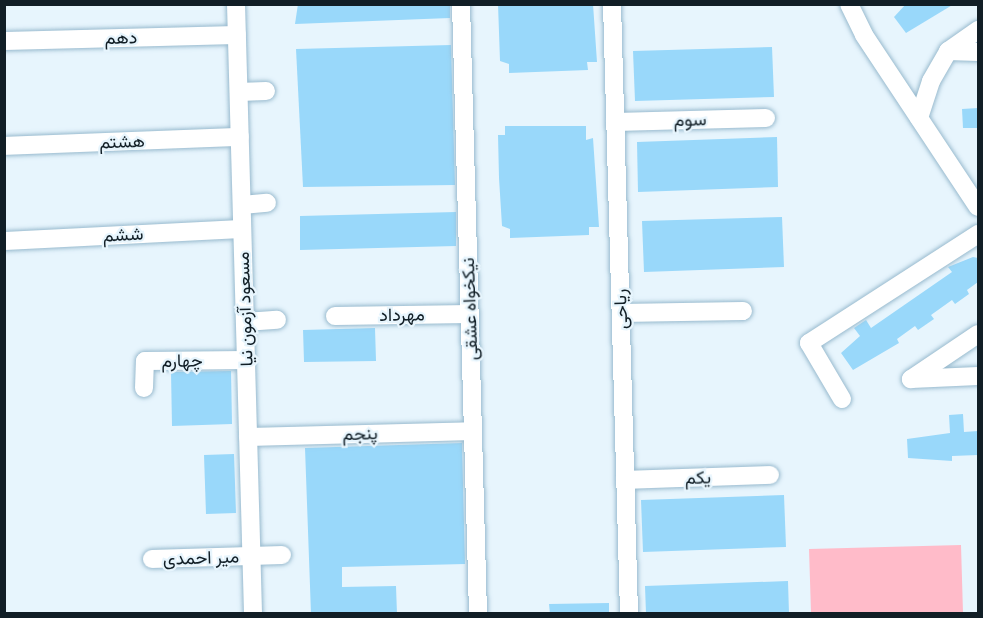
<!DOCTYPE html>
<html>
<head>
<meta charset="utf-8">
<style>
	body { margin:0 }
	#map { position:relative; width:983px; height:618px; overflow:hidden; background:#e7f5fd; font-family:Signika,Vazirmatn,sans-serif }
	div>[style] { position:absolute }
	.green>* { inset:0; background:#ffbbc9 }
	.building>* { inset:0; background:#99d8fa }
	.roads { filter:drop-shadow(0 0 2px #98bace) drop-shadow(0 0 2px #98bace) }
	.minor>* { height:18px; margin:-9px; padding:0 9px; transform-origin:9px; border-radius:9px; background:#fff }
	span { translate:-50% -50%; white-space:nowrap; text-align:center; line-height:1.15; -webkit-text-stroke:4.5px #e7f5fd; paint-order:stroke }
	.street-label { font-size:18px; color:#111e26 }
	.frame { position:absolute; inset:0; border:6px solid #111e26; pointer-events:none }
</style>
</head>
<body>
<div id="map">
	<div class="green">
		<div style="clip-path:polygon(961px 545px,963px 613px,811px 613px,809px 549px)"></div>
	</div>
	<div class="building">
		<div style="clip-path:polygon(298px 4px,450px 4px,450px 18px,295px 24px)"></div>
		<div style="clip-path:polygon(498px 4px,593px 4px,597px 62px,587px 62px,588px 70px,509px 73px,509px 64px,500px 61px)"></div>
		<div style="clip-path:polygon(906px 4px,954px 4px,906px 33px,894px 17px)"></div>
		<div style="clip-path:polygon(451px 45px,455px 185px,303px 187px,296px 49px)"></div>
		<div style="clip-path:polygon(772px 47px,774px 97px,635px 101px,633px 51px)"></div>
		<div style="clip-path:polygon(978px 108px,978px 128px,963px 128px,962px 109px)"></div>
		<div style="clip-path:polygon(505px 126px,586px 126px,586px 140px,593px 138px,599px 227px,589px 227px,589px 235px,510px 238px,510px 229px,502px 226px,499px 178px,498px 135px,505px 135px)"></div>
		<div style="clip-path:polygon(777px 137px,778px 187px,638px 192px,637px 142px)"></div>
		<div style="clip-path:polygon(456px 212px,456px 246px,300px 250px,300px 216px)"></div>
		<div style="clip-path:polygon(782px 217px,784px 267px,644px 272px,642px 221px)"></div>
		<div style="clip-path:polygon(973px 257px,978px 258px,978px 282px,967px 290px,969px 294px,955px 304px,952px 300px,931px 315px,934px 319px,918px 330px,915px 326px,897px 339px,899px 343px,853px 370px,841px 353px,860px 336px,854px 328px,866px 320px,871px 328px,952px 272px,948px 267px)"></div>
		<div style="clip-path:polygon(375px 328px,376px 361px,304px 362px,303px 330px)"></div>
		<div style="clip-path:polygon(231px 371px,232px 424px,172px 426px,171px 372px)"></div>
		<div style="clip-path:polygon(963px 414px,964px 432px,978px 431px,978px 455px,952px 456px,952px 461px,908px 458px,907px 439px,950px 433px,949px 415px)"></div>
		<div style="clip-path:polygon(462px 443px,465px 564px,342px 567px,342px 587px,396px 586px,397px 614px,311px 614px,305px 448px)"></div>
		<div style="clip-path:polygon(234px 454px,236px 513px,206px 514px,204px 455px)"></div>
		<div style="clip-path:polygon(784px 495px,786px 547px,643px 552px,641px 500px)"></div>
		<div style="clip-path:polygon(788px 581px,789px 614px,646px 614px,645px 586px)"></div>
		<div style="clip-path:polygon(609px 603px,609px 614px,550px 614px,549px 604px)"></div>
	</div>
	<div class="roads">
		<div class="minor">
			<div style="left:236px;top:4px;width:610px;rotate:88.4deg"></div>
			<div style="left:461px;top:4px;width:610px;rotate:88.4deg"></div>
			<div style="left:612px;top:4px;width:610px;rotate:88.4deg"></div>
			<div style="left:849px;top:4px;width:34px;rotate:64deg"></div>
			<div style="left:864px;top:35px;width:206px;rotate:56.5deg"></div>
			<div style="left:4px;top:41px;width:233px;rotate:-1.5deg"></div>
			<div style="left:948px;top:51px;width:30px;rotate:2deg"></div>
			<div style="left:239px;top:92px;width:27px;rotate:-2deg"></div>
			<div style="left:919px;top:118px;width:39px;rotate:-72deg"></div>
			<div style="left:931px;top:81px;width:34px;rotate:-60deg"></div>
			<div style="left:948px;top:51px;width:37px;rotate:-35deg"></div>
			<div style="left:615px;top:122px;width:151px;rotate:-1.5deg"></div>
			<div style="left:4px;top:146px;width:236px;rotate:-2.2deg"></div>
			<div style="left:242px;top:205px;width:25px;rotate:-5deg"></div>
			<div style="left:4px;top:241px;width:238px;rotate:-2.9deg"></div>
			<div style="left:621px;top:313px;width:122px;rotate:-0.9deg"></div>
			<div style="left:335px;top:316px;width:135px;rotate:-0.8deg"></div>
			<div style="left:245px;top:322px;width:32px;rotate:-4deg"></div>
			<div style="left:978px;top:334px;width:81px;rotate:146.1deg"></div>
			<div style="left:911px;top:379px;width:67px;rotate:-2.6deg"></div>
			<div style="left:144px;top:388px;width:27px;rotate:-88deg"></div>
			<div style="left:145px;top:361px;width:101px;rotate:-0.6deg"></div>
			<div style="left:842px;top:399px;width:65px;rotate:-120.5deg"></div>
			<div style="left:809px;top:343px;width:201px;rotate:-32.8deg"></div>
			<div style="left:248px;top:437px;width:225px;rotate:-1.5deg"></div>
			<div style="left:625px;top:480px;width:145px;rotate:-2deg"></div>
			<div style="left:152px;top:559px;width:130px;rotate:-1.8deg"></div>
		</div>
	</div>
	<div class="street-label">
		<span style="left:121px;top:38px;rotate:-1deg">دهم</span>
		<span style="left:690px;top:120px;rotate:-2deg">سوم</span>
		<span style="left:122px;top:142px;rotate:-2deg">هشتم</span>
		<span style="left:123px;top:235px;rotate:-3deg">ششم</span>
		<span style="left:245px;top:309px;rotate:-92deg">مسعود آزمون نیا</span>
		<span style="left:470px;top:309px;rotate:-92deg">نیکخواه عشقی</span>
		<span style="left:621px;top:309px;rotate:-92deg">ریاحی</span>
		<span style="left:402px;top:315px;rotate:-1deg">مهرداد</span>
		<span style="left:182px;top:361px;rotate:-1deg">چهارم</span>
		<span style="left:360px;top:434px;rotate:-2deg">پنجم</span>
		<span style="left:698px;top:478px;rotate:-2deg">یکم</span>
		<span style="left:201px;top:558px;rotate:-2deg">میر احمدی</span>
	</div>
	<div class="frame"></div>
</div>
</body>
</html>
